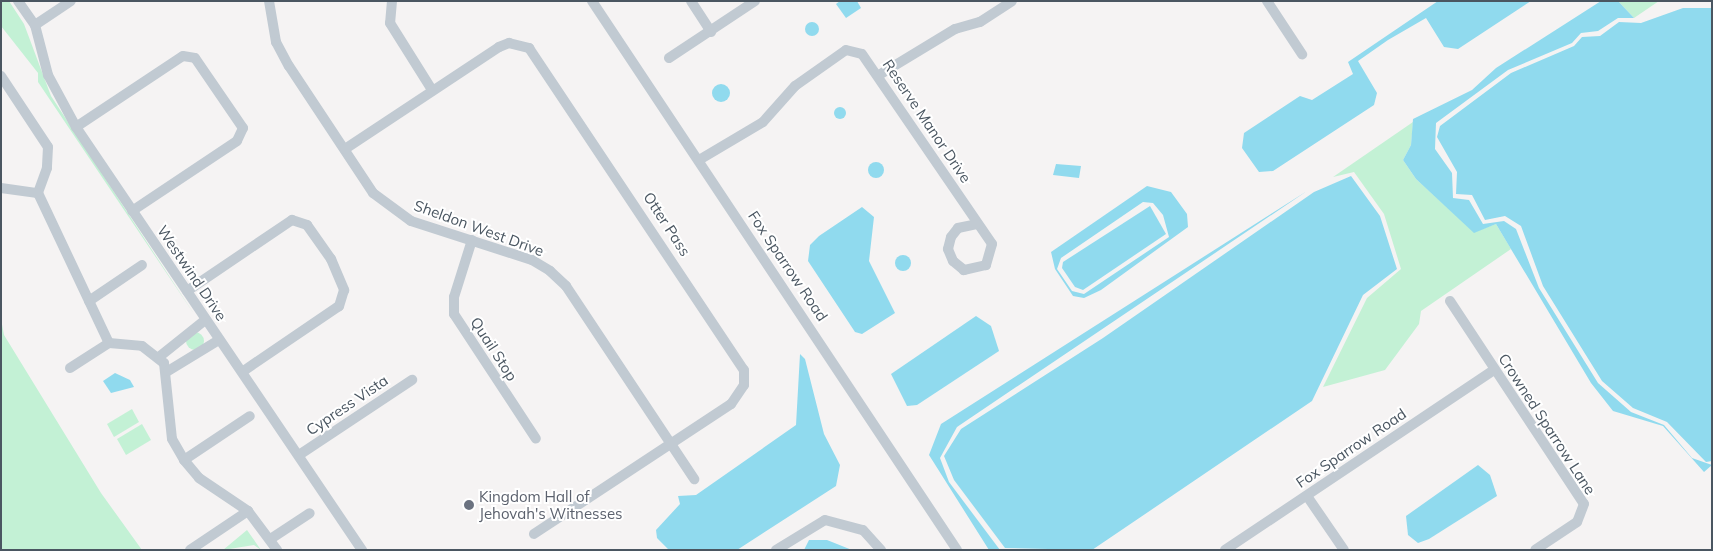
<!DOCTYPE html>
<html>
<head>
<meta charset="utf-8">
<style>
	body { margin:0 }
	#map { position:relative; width:1713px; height:551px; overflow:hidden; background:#f5f3f3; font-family:Mulish,sans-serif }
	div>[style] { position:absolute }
	.green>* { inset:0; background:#c3f1d5 }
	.round { border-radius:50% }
	.water>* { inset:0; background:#90daee }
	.minor>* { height:10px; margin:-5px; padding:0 5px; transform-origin:5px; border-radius:5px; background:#c1cad2 }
	.dots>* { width:14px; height:14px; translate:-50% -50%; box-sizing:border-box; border:2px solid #fff; border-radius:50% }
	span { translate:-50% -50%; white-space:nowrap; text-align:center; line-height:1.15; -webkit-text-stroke:4px #fff; paint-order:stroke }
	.street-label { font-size:15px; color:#4a5661 }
	.worship-label { font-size:15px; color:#5b616d }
	.left { translate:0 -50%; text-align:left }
	.frame { position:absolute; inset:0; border:2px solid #4a5661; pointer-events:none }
</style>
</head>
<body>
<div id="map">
	<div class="green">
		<div style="clip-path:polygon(1px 1px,9px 1px,24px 24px,51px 96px,194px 314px,38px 82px,38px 73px,1px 26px)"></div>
		<div style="clip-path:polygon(1618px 1px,1659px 1px,1634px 18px)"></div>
		<div style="clip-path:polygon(1413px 122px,1411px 145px,1403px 160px,1416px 179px,1474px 232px,1496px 224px,1511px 249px,1421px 311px,1419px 324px,1385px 370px,1323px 387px,1367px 298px,1401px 269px,1384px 214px,1354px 172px,1333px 177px)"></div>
		<div style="clip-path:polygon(1px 319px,4px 335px,101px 493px,142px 550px,1px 550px)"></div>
		<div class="round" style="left:186px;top:332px;width:18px;height:18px"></div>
		<div style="clip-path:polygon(132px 409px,139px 422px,114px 437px,107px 424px)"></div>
		<div style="clip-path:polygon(142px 424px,151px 440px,126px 455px,117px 439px)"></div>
		<div style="clip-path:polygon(247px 530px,261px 550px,254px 545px,223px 550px)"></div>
	</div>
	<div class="water">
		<div style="clip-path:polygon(840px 1px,857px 1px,861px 8px,846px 18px,836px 4px)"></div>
		<div style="clip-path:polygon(1438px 1px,1531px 1px,1458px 49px,1444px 47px,1426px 18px,1388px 40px,1358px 61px,1377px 93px,1374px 105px,1273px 171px,1259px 172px,1242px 148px,1244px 133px,1300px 96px,1312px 100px,1353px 74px,1348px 62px)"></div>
		<div style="clip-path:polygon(1601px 1px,1618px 1px,1634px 18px,1618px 18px,1598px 31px,1581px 33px,1572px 43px,1508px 70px,1436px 123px,1435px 149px,1452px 173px,1453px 198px,1469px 200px,1483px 224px,1504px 221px,1516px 229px,1539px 288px,1598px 383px,1631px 412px,1664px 425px,1692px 458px,1712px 465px,1704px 472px,1663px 426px,1613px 411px,1591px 383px,1496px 224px,1474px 233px,1416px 179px,1403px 160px,1411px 145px,1413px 119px,1472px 90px,1496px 68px)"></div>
		<div style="clip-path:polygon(1683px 8px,1712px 8px,1712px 461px,1706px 462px,1667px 422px,1633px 408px,1602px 381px,1543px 286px,1521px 226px,1505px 216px,1485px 220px,1472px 195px,1456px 194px,1457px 172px,1437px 137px,1440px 126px,1511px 73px,1574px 46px,1582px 37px,1600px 36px,1619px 22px,1641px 23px)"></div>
		<div class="round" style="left:805px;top:22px;width:14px;height:14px"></div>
		<div class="round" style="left:712px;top:84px;width:18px;height:18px"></div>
		<div class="round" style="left:834px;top:107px;width:12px;height:12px"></div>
		<div class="round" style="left:868px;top:162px;width:16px;height:16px"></div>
		<div style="clip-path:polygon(1056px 164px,1081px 166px,1079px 178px,1053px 175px)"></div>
		<div style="clip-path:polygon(1351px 176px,1380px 216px,1397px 269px,1363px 295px,1312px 401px,1092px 550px,1005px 548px,954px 480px,944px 456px,961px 429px,1103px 338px,1314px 192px)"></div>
		<div style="clip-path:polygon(evenodd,1147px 186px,1171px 192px,1187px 214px,1188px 227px,1101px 290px,1084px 298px,1073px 296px,1055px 269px,1051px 252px,1147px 186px,1143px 202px,1153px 203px,1163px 215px,1169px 237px,1084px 294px,1072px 291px,1057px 269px,1061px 258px,1143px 202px)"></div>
		<div style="clip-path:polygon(1307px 191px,957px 427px,940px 458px,949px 482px,1000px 550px,989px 550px,929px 455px,941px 424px)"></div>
		<div style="clip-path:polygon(1150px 206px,1166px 234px,1083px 290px,1075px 287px,1062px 268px,1063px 262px)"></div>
		<div style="clip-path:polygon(862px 207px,874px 217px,869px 261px,895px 313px,862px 334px,855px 332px,808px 261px,810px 245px,819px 236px)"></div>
		<div class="round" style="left:895px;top:255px;width:16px;height:16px"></div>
		<div style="clip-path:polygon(976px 316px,991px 326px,999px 351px,917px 405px,907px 406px,891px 374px)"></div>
		<div style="clip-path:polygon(800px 354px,805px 359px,824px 434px,840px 465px,836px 486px,737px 550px,669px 550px,657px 538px,656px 530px,680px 504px,678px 496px,696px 495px,796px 425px)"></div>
		<div style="clip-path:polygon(115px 373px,130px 380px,134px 387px,111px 393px,103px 381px)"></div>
		<div style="clip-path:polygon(1478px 465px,1490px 475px,1497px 496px,1429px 539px,1418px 543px,1408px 535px,1406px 516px)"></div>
		<div style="clip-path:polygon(809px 540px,827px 540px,852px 550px,804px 550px)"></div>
	</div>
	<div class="minor">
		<div style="left:18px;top:1px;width:29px;rotate:55deg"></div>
		<div style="left:35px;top:25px;width:52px;rotate:75.4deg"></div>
		<div style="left:48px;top:75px;width:59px;rotate:61.7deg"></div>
		<div style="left:76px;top:127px;width:511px;rotate:55.94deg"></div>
		<div style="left:269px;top:1px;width:42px;rotate:80.3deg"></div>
		<div style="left:276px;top:42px;width:27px;rotate:62deg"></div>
		<div style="left:289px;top:66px;width:152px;rotate:56.5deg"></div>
		<div style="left:373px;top:193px;width:47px;rotate:36.4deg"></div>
		<div style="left:411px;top:221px;width:127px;rotate:17.9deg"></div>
		<div style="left:532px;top:260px;width:21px;rotate:31deg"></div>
		<div style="left:550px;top:271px;width:22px;rotate:43deg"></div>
		<div style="left:566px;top:286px;width:232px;rotate:56.4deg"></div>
		<div style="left:392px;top:1px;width:22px;rotate:95deg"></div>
		<div style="left:390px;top:23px;width:79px;rotate:57.9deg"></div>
		<div style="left:592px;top:1px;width:659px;rotate:56.38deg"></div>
		<div style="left:691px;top:1px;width:37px;rotate:57deg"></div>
		<div style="left:1267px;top:1px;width:64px;rotate:56.6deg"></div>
		<div style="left:35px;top:25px;width:43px;rotate:-33.7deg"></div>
		<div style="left:669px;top:58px;width:103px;rotate:-33.5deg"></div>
		<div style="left:879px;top:75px;width:89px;rotate:-31.2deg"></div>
		<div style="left:955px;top:29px;width:26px;rotate:-16deg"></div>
		<div style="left:980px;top:22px;width:38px;rotate:-33deg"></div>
		<div style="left:1px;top:76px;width:85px;rotate:56.5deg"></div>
		<div style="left:48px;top:147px;width:21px;rotate:93deg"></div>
		<div style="left:47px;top:168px;width:27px;rotate:110deg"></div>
		<div style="left:38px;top:193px;width:166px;rotate:64.7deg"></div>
		<div style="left:109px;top:343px;width:33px;rotate:5deg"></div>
		<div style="left:142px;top:346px;width:28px;rotate:38deg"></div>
		<div style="left:164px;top:363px;width:76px;rotate:84deg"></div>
		<div style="left:172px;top:439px;width:24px;rotate:60deg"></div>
		<div style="left:184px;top:460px;width:23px;rotate:50deg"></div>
		<div style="left:199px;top:478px;width:59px;rotate:34deg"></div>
		<div style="left:248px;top:511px;width:49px;rotate:53.4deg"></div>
		<div style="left:76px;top:127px;width:128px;rotate:-33.6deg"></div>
		<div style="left:183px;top:56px;width:12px;rotate:9deg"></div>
		<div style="left:195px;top:58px;width:85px;rotate:55.6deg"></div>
		<div style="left:243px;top:128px;width:14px;rotate:115deg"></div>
		<div style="left:237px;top:141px;width:126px;rotate:146.3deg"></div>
		<div style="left:345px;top:149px;width:185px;rotate:-33.5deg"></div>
		<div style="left:499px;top:47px;width:11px;rotate:-22deg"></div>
		<div style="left:509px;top:43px;width:21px;rotate:14deg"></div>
		<div style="left:529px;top:48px;width:387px;rotate:56.3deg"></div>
		<div style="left:744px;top:370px;width:15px;rotate:90deg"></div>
		<div style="left:744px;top:385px;width:23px;rotate:124deg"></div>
		<div style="left:731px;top:404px;width:236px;rotate:146.6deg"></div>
		<div style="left:699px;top:160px;width:74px;rotate:-30.7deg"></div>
		<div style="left:763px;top:122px;width:48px;rotate:-48.4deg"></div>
		<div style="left:795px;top:86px;width:62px;rotate:-35.2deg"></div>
		<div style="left:846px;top:50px;width:16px;rotate:14deg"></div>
		<div style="left:862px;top:54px;width:230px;rotate:55.6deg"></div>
		<div style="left:992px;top:244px;width:22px;rotate:106deg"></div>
		<div style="left:986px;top:265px;width:23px;rotate:167deg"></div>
		<div style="left:964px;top:270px;width:14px;rotate:-141deg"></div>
		<div style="left:953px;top:261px;width:13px;rotate:-113deg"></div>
		<div style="left:948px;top:249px;width:12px;rotate:-76deg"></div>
		<div style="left:951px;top:237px;width:11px;rotate:-52deg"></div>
		<div style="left:958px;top:228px;width:19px;rotate:-12deg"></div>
		<div style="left:1px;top:188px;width:37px;rotate:8deg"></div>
		<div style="left:472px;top:240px;width:60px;rotate:107.5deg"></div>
		<div style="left:454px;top:297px;width:17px;rotate:90deg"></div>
		<div style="left:454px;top:314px;width:149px;rotate:56.7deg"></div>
		<div style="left:187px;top:291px;width:127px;rotate:-34.1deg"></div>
		<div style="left:292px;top:220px;width:16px;rotate:18deg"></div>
		<div style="left:307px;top:225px;width:42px;rotate:54.8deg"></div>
		<div style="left:331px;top:259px;width:34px;rotate:67deg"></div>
		<div style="left:344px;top:290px;width:17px;rotate:107deg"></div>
		<div style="left:339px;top:306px;width:117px;rotate:145.8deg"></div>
		<div style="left:89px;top:301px;width:64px;rotate:-34.2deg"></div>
		<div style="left:1450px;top:301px;width:243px;rotate:56.6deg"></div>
		<div style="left:1584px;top:504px;width:19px;rotate:111deg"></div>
		<div style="left:1577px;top:522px;width:50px;rotate:146.3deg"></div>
		<div style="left:159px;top:357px;width:59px;rotate:-38.8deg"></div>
		<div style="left:70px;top:368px;width:46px;rotate:-32.7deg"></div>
		<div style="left:168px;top:371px;width:60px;rotate:-31.3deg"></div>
		<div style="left:299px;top:455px;width:136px;rotate:-33.6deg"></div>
		<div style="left:184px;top:460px;width:79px;rotate:-33.7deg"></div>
		<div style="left:1307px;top:496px;width:65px;rotate:55.6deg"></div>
		<div style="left:272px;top:538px;width:45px;rotate:-33.3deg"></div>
		<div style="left:190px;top:550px;width:70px;rotate:-33.9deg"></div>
		<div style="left:776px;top:550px;width:57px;rotate:-31.5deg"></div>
		<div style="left:825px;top:520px;width:39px;rotate:15deg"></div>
		<div style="left:863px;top:530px;width:27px;rotate:48deg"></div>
		<div style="left:1225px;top:550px;width:324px;rotate:-33.8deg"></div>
	</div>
	<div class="dots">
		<div style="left:469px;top:505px;background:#6b7280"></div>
	</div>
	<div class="street-label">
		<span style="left:927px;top:121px;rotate:56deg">Reserve Manor Drive</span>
		<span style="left:667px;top:224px;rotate:57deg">Otter Pass</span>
		<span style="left:479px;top:228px;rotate:20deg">Sheldon West Drive</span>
		<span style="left:788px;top:266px;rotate:56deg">Fox Sparrow Road</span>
		<span style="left:192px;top:273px;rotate:56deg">Westwind Drive</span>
		<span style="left:494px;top:349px;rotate:57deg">Quail Stop</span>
		<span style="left:347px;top:405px;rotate:-34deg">Cypress Vista</span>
		<span style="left:1547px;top:424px;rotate:57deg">Crowned Sparrow Lane</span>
		<span style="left:1351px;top:448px;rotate:-34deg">Fox Sparrow Road</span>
	</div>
	<div class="worship-label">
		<span class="left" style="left:479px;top:505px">Kingdom Hall of<br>Jehovah's Witnesses</span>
	</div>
	<div class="frame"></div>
</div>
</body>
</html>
